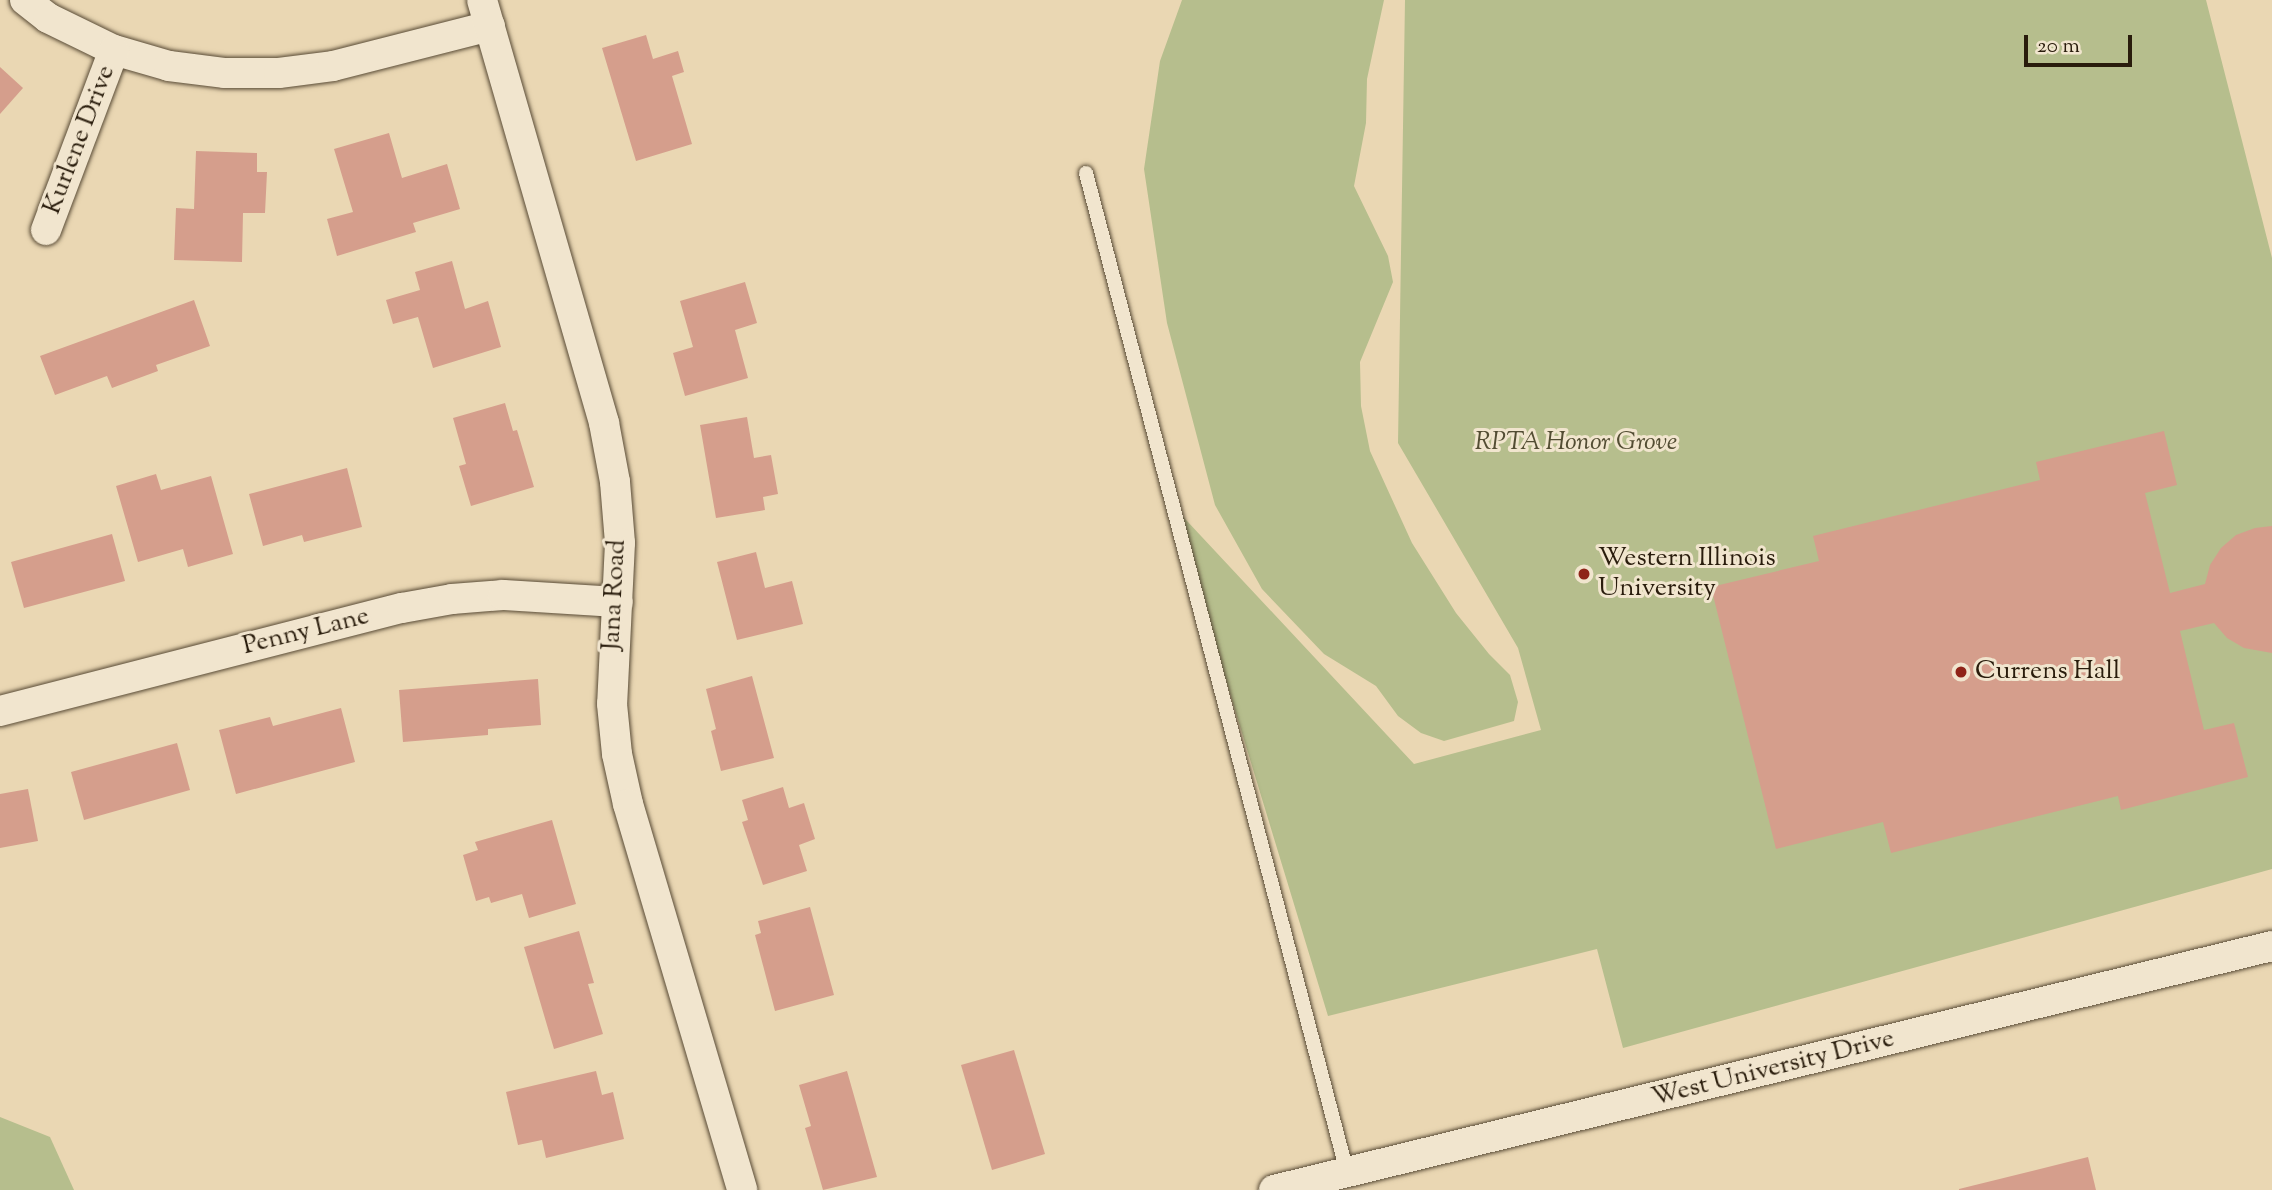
<!DOCTYPE html>
<html>
<head>
<meta charset="utf-8">
<style>
	body { margin:0 }
	#map { position:relative; width:2272px; height:1190px; overflow:hidden; background:#ead7b3; font-family:"Sorts Mill Goudy",serif }
	div>[style] { position:absolute }
	.green>* { inset:0; background:#b6be8d }
	.building>* { inset:0; background:#d59e8c }
	.roads { filter:drop-shadow(0 0 2px #594b36) drop-shadow(0 0 2px #594b36) }
	.lane>* { height:14px; margin:-7px; padding:0 7px; transform-origin:7px; border-radius:7px; background:#f1e5ce }
	.street>* { height:30px; margin:-15px; padding:0 15px; transform-origin:15px; border-radius:15px; background:#f1e5ce }
	.dots>* { width:19px; height:19px; translate:-50% -50%; box-sizing:border-box; border:4px solid #f1e5ce; border-radius:50% }
	span { translate:-50% -50%; white-space:nowrap; text-align:center; line-height:1.15; -webkit-text-stroke:6px #f1e5ce; paint-order:stroke }
	.street-label { font-size:26px; color:#291c0c }
	.park-label { font-size:26px; color:#534d33; font-style:italic }
	.poi-label { font-size:26px; color:#291c0c }
	.left { translate:0 -50%; text-align:left }
	.scale { position:absolute; left:2024px; top:35px; width:108px; height:32px; box-sizing:border-box; border:4px solid #291c0c; border-top:0; padding-left:9px; font-size:21px; line-height:24px; white-space:nowrap; color:#291c0c; -webkit-text-stroke:5px #f1e5ce; paint-order:stroke }
</style>
</head>
<body>
<div id="map">
	<div class="green">
		<div style="clip-path:polygon(1182px 0,1384px 0,1367px 79px,1366px 123px,1354px 186px,1388px 256px,1393px 282px,1360px 362px,1361px 406px,1370px 451px,1412px 543px,1456px 613px,1489px 654px,1510px 675px,1518px 702px,1514px 721px,1444px 741px,1421px 733px,1398px 716px,1376px 686px,1324px 654px,1262px 589px,1215px 505px,1167px 323px,1144px 169px,1160px 61px)"></div>
		<div style="clip-path:polygon(1405px 0,2206px 0,2272px 258px,2272px 869px,1623px 1048px,1597px 949px,1328px 1016px,1173px 506px,1414px 764px,1541px 730px,1518px 648px,1398px 443px)"></div>
		<div style="clip-path:polygon(0 1117px,50px 1137px,74px 1190px,0 1190px)"></div>
	</div>
	<div class="building">
		<div style="clip-path:polygon(646px 35px,653px 59px,678px 51px,684px 72px,672px 76px,692px 144px,636px 161px,602px 48px)"></div>
		<div style="clip-path:polygon(0 67px,23px 88px,0 114px)"></div>
		<div style="clip-path:polygon(389px 133px,402px 178px,447px 164px,460px 209px,413px 223px,416px 232px,337px 256px,327px 219px,353px 212px,334px 149px)"></div>
		<div style="clip-path:polygon(196px 151px,257px 153px,257px 172px,267px 172px,265px 213px,243px 213px,242px 262px,174px 260px,176px 208px,194px 209px)"></div>
		<div style="clip-path:polygon(452px 261px,465px 309px,488px 301px,501px 347px,433px 368px,418px 317px,393px 324px,386px 300px,420px 290px,415px 272px)"></div>
		<div style="clip-path:polygon(745px 282px,757px 323px,735px 330px,748px 378px,685px 396px,673px 353px,693px 347px,680px 301px)"></div>
		<div style="clip-path:polygon(194px 300px,210px 346px,156px 365px,158px 371px,112px 388px,107px 376px,55px 395px,40px 356px)"></div>
		<div style="clip-path:polygon(505px 403px,513px 431px,517px 430px,534px 487px,471px 506px,459px 466px,466px 464px,453px 418px)"></div>
		<div style="clip-path:polygon(747px 417px,754px 458px,771px 455px,778px 494px,763px 497px,765px 510px,716px 518px,700px 425px)"></div>
		<div style="clip-path:polygon(2164px 431px,2177px 485px,2145px 493px,2170px 593px,2205px 584px,2210px 565px,2221px 548px,2236px 535px,2255px 528px,2272px 526px,2272px 653px,2244px 648px,2227px 638px,2214px 623px,2180px 631px,2204px 730px,2234px 723px,2248px 777px,2121px 810px,2118px 796px,1891px 853px,1883px 822px,1776px 849px,1711px 587px,1819px 561px,1813px 536px,2040px 480px,2036px 462px)"></div>
		<div style="clip-path:polygon(347px 468px,362px 527px,304px 542px,302px 535px,263px 546px,249px 494px)"></div>
		<div style="clip-path:polygon(156px 474px,161px 490px,211px 476px,233px 554px,188px 567px,183px 549px,138px 562px,116px 486px)"></div>
		<div style="clip-path:polygon(112px 534px,125px 581px,24px 608px,11px 562px)"></div>
		<div style="clip-path:polygon(756px 552px,765px 588px,792px 581px,803px 624px,737px 640px,717px 562px)"></div>
		<div style="clip-path:polygon(752px 676px,774px 758px,721px 771px,711px 731px,716px 729px,706px 689px)"></div>
		<div style="clip-path:polygon(538px 679px,541px 725px,488px 729px,488px 735px,403px 742px,399px 690px)"></div>
		<div style="clip-path:polygon(341px 708px,355px 762px,236px 794px,219px 730px,270px 717px,273px 726px)"></div>
		<div style="clip-path:polygon(177px 743px,190px 790px,84px 820px,71px 772px)"></div>
		<div style="clip-path:polygon(783px 787px,789px 808px,804px 803px,815px 839px,799px 845px,807px 871px,763px 885px,742px 822px,748px 820px,742px 800px)"></div>
		<div style="clip-path:polygon(28px 789px,38px 841px,0 848px,0 794px)"></div>
		<div style="clip-path:polygon(552px 820px,576px 904px,529px 918px,522px 894px,491px 903px,489px 897px,476px 901px,463px 855px,478px 850px,475px 842px)"></div>
		<div style="clip-path:polygon(810px 907px,834px 995px,775px 1011px,755px 935px,761px 933px,758px 921px)"></div>
		<div style="clip-path:polygon(579px 931px,594px 983px,588px 984px,603px 1034px,554px 1049px,524px 947px)"></div>
		<div style="clip-path:polygon(1014px 1050px,1045px 1154px,992px 1170px,961px 1065px)"></div>
		<div style="clip-path:polygon(596px 1071px,602px 1095px,613px 1092px,624px 1139px,546px 1158px,542px 1140px,518px 1145px,506px 1092px)"></div>
		<div style="clip-path:polygon(847px 1071px,877px 1177px,823px 1190px,805px 1128px,811px 1126px,799px 1085px)"></div>
		<div style="clip-path:polygon(2088px 1157px,2096px 1190px,1959px 1190px,1959px 1189px)"></div>
	</div>
	<div class="roads">
		<div class="lane">
			<div style="left:1086px;top:173px;width:1033px;rotate:75.36deg"></div>
		</div>
		<div class="street">
			<div style="left:25px;top:0;width:29px;rotate:38deg"></div>
			<div style="left:48px;top:18px;width:73px;rotate:25.9deg"></div>
			<div style="left:114px;top:50px;width:57px;rotate:16.2deg"></div>
			<div style="left:169px;top:66px;width:55px;rotate:7.3deg"></div>
			<div style="left:224px;top:73px;width:55px"></div>
			<div style="left:279px;top:73px;width:54px;rotate:-7.4deg"></div>
			<div style="left:333px;top:66px;width:162px;rotate:-14.3deg"></div>
			<div style="left:482px;top:0;width:440px;rotate:73.9deg"></div>
			<div style="left:604px;top:423px;width:60px;rotate:79.4deg"></div>
			<div style="left:615px;top:482px;width:61px;rotate:85.3deg"></div>
			<div style="left:620px;top:543px;width:161px;rotate:92.8deg"></div>
			<div style="left:612px;top:704px;width:50px;rotate:84.3deg"></div>
			<div style="left:617px;top:754px;width:51px;rotate:77.6deg"></div>
			<div style="left:628px;top:804px;width:402px;rotate:73.5deg"></div>
			<div style="left:46px;top:230px;width:192px;rotate:-69.3deg"></div>
			<div style="left:0;top:711px;width:415px;rotate:-14.4deg"></div>
			<div style="left:402px;top:608px;width:51px;rotate:-10.2deg"></div>
			<div style="left:452px;top:599px;width:51px;rotate:-4.5deg"></div>
			<div style="left:503px;top:595px;width:115px;rotate:3.5deg"></div>
			<div style="left:1274px;top:1190px;width:1027px;rotate:-13.74deg"></div>
		</div>
	</div>
	<div class="dots">
		<div style="left:1584px;top:574px;background:#8f2418"></div>
		<div style="left:1961px;top:672px;background:#8f2418"></div>
	</div>
	<div class="street-label">
		<span style="left:80px;top:140px;rotate:-69deg">Kurlene Drive</span>
		<span style="left:615px;top:595px;rotate:-87deg">Jana Road</span>
		<span style="left:306px;top:632px;rotate:-14deg">Penny Lane</span>
		<span style="left:1773px;top:1069px;rotate:-14deg">West University Drive</span>
	</div>
	<div class="park-label">
		<span style="left:1576px;top:443px">RPTA Honor Grove</span>
	</div>
	<div class="poi-label">
		<span class="left" style="left:1598px;top:574px">Western Illinois<br>University</span>
		<span class="left" style="left:1975px;top:672px">Currens Hall</span>
	</div>
	<div class="scale">20 m</div>
</div>
</body>
</html>
